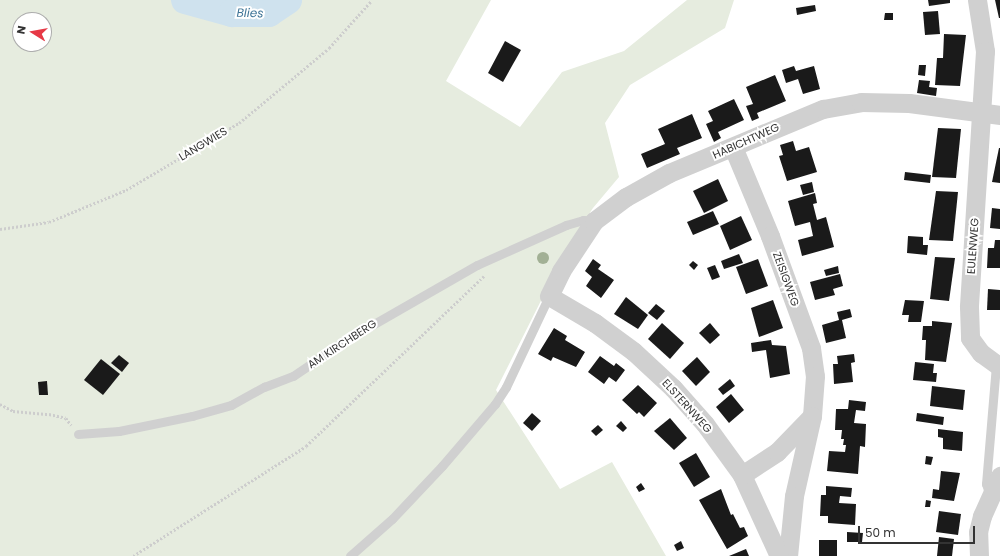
<!DOCTYPE html>
<html>
<head>
<meta charset="utf-8">
<style>
	body { margin:0 }
	#map { position:relative; width:1000px; height:556px; overflow:hidden; background:#fff; font-family:Poppins,sans-serif }
	div>[style] { position:absolute }
	.green>* { inset:0; background:#e6ecdf }
	.river>* { height:28px; margin:-14px; padding:0 14px; transform-origin:14px; border-radius:14px; background:#cfe2ee }
	.building>* { inset:0; background:#1a1a1a }
	.path>* { height:2.5px; margin-top:-1.25px; transform-origin:0; background:repeating-linear-gradient(90deg,#cdcdcd 0 2px,transparent 0 4px) }
	.lane>* { height:9px; margin:-4.5px; padding:0 4.5px; transform-origin:4.5px; border-radius:4.5px; background:#d0d0d0 }
	.street>* { height:19px; margin:-9.5px; padding:0 9.5px; transform-origin:9.5px; border-radius:9.5px; background:#d0d0d0 }
	.trees>* { width:12px; height:12px; margin:-6px; border-radius:50%; background:#a2b095 }
	span { translate:-50% -50%; white-space:nowrap; text-align:center; line-height:1.15; -webkit-text-stroke:4px #fff; paint-order:stroke }
	.street-label { font-size:11px; color:#333 }
	.water-label { font-size:12px; color:#3f7597; font-style:italic }
	.north { position:absolute; left:12px; top:12px; width:40px; height:40px; box-sizing:border-box; background:#fff; border:1px solid #adadad; border-radius:50%; rotate:281deg; font-size:11px; font-weight:700; line-height:16px; text-align:center; color:#333 }
	.north::after { content:''; display:block; margin:auto; width:14px; height:18px; background:#e63946; clip-path:polygon(50% 0,100% 100%,50% 72%,0 100%) }
	.scale { position:absolute; left:858px; top:526px; width:117px; height:18px; box-sizing:border-box; border:2px solid #333; border-top:0; padding-left:5px; font-size:12px; line-height:14px; white-space:nowrap; color:#333; -webkit-text-stroke:3px #fff; paint-order:stroke }
</style>
</head>
<body>
<div id="map">
	<div class="green">
		<div style="clip-path:polygon(evenodd,0 0,491px 0,446px 81px,520px 127px,562px 72px,624px 51px,687px 0,734px 0,725px 28px,630px 85px,605px 123px,619px 177px,593px 208px,571px 241px,496px 390px,560px 489px,612px 462px,666px 556px,0 556px,0 0,20px 20px,44px 20px,44px 44px,20px 44px,20px 20px)"></div>
	</div>
	<div class="river">
		<div style="left:185px;top:0;width:49px;rotate:15.5deg"></div>
		<div style="left:232px;top:13px;width:37px"></div>
		<div style="left:269px;top:13px;width:23px;rotate:-34deg"></div>
	</div>
	<div class="building">
		<div style="clip-path:polygon(928px 0,950px 0,950px 3px,929px 6px)"></div>
		<div style="clip-path:polygon(995px 0,1000px 0,1000px 18px,999px 18px)"></div>
		<div style="clip-path:polygon(815px 5px,816px 11px,797px 15px,796px 8px)"></div>
		<div style="clip-path:polygon(938px 11px,940px 34px,925px 35px,923px 12px)"></div>
		<div style="clip-path:polygon(885px 13px,893px 13px,893px 20px,884px 20px)"></div>
		<div style="clip-path:polygon(944px 34px,966px 35px,960px 86px,935px 85px,937px 58px,943px 58px)"></div>
		<div style="clip-path:polygon(505px 41px,521px 50px,503px 82px,488px 73px)"></div>
		<div style="clip-path:polygon(919px 65px,926px 65px,925px 76px,918px 75px)"></div>
		<div style="clip-path:polygon(794px 66px,796px 71px,814px 66px,820px 89px,803px 94px,798px 79px,786px 83px,782px 70px)"></div>
		<div style="clip-path:polygon(775px 75px,786px 101px,757px 113px,759px 118px,752px 121px,746px 106px,753px 104px,746px 87px)"></div>
		<div style="clip-path:polygon(919px 80px,930px 81px,929px 87px,937px 88px,936px 96px,917px 93px)"></div>
		<div style="clip-path:polygon(734px 99px,744px 120px,718px 132px,721px 138px,714px 142px,706px 124px,713px 121px,708px 111px)"></div>
		<div style="clip-path:polygon(692px 114px,702px 138px,677px 148px,680px 154px,647px 168px,641px 154px,665px 144px,658px 129px)"></div>
		<div style="clip-path:polygon(938px 128px,961px 129px,956px 178px,932px 177px)"></div>
		<div style="clip-path:polygon(793px 141px,796px 151px,809px 147px,817px 172px,787px 181px,779px 156px,783px 155px,780px 145px)"></div>
		<div style="clip-path:polygon(999px 148px,1000px 148px,1000px 183px,992px 182px)"></div>
		<div style="clip-path:polygon(905px 172px,931px 175px,930px 183px,904px 180px)"></div>
		<div style="clip-path:polygon(718px 179px,728px 201px,704px 213px,693px 191px)"></div>
		<div style="clip-path:polygon(812px 182px,814px 192px,803px 195px,800px 185px)"></div>
		<div style="clip-path:polygon(936px 191px,958px 192px,953px 241px,929px 240px)"></div>
		<div style="clip-path:polygon(815px 193px,817px 203px,813px 204px,817px 220px,826px 217px,834px 247px,802px 256px,798px 240px,813px 236px,810px 222px,795px 226px,788px 201px)"></div>
		<div style="clip-path:polygon(992px 208px,1000px 209px,1000px 229px,990px 228px)"></div>
		<div style="clip-path:polygon(713px 211px,719px 224px,693px 235px,687px 222px)"></div>
		<div style="clip-path:polygon(741px 216px,752px 240px,730px 250px,720px 226px)"></div>
		<div style="clip-path:polygon(908px 236px,923px 237px,923px 245px,928px 245px,927px 255px,907px 253px)"></div>
		<div style="clip-path:polygon(995px 240px,1000px 240px,1000px 268px,987px 268px,988px 248px,994px 248px)"></div>
		<div style="clip-path:polygon(739px 254px,743px 263px,724px 269px,721px 261px)"></div>
		<div style="clip-path:polygon(935px 257px,955px 258px,949px 301px,930px 299px)"></div>
		<div style="clip-path:polygon(593px 259px,601px 265px,598px 269px,614px 280px,601px 298px,586px 286px,592px 277px,585px 271px)"></div>
		<div style="clip-path:polygon(758px 259px,768px 286px,746px 294px,736px 267px)"></div>
		<div style="clip-path:polygon(693px 261px,698px 265px,694px 270px,689px 265px)"></div>
		<div style="clip-path:polygon(715px 265px,720px 277px,712px 280px,707px 268px)"></div>
		<div style="clip-path:polygon(838px 266px,839px 273px,826px 276px,824px 270px)"></div>
		<div style="clip-path:polygon(840px 274px,843px 286px,833px 289px,835px 295px,815px 300px,810px 282px)"></div>
		<div style="clip-path:polygon(988px 289px,1000px 290px,1000px 310px,987px 310px)"></div>
		<div style="clip-path:polygon(626px 297px,648px 315px,638px 329px,614px 314px)"></div>
		<div style="clip-path:polygon(773px 300px,783px 328px,759px 337px,751px 308px)"></div>
		<div style="clip-path:polygon(905px 300px,924px 301px,921px 322px,908px 322px,909px 315px,902px 315px)"></div>
		<div style="clip-path:polygon(656px 304px,665px 311px,657px 320px,648px 313px)"></div>
		<div style="clip-path:polygon(850px 309px,852px 317px,842px 320px,846px 338px,826px 343px,822px 325px,839px 320px,837px 312px)"></div>
		<div style="clip-path:polygon(932px 321px,952px 323px,946px 362px,925px 360px,926px 340px,922px 340px,923px 326px,932px 326px)"></div>
		<div style="clip-path:polygon(662px 323px,684px 343px,670px 359px,648px 339px)"></div>
		<div style="clip-path:polygon(710px 323px,720px 335px,710px 344px,699px 333px)"></div>
		<div style="clip-path:polygon(554px 328px,567px 336px,565px 340px,585px 352px,576px 367px,553px 357px,551px 361px,538px 354px)"></div>
		<div style="clip-path:polygon(771px 340px,772px 345px,786px 346px,790px 374px,770px 378px,766px 350px,752px 352px,751px 343px)"></div>
		<div style="clip-path:polygon(854px 354px,855px 362px,851px 363px,853px 382px,834px 384px,833px 364px,838px 364px,837px 356px)"></div>
		<div style="clip-path:polygon(119px 355px,129px 363px,122px 372px,111px 363px)"></div>
		<div style="clip-path:polygon(600px 356px,614px 366px,616px 363px,625px 370px,616px 382px,609px 377px,604px 384px,588px 372px)"></div>
		<div style="clip-path:polygon(697px 357px,710px 372px,696px 386px,682px 371px)"></div>
		<div style="clip-path:polygon(101px 359px,120px 374px,103px 395px,84px 380px)"></div>
		<div style="clip-path:polygon(915px 362px,934px 364px,933px 373px,937px 373px,936px 382px,913px 380px)"></div>
		<div style="clip-path:polygon(730px 379px,735px 386px,723px 395px,718px 389px)"></div>
		<div style="clip-path:polygon(47px 381px,48px 395px,39px 395px,38px 382px)"></div>
		<div style="clip-path:polygon(638px 385px,657px 403px,644px 417px,639px 412px,637px 414px,622px 400px)"></div>
		<div style="clip-path:polygon(932px 386px,965px 390px,963px 410px,930px 406px)"></div>
		<div style="clip-path:polygon(731px 394px,744px 410px,729px 423px,716px 407px)"></div>
		<div style="clip-path:polygon(849px 400px,866px 402px,865px 411px,856px 410px,854px 423px,866px 424px,865px 447px,860px 446px,858px 474px,827px 471px,829px 451px,845px 452px,846px 445px,843px 445px,844px 439px,841px 439px,842px 430px,835px 430px,836px 409px,848px 409px)"></div>
		<div style="clip-path:polygon(532px 413px,541px 421px,532px 431px,523px 423px)"></div>
		<div style="clip-path:polygon(917px 413px,944px 417px,943px 425px,916px 421px)"></div>
		<div style="clip-path:polygon(670px 418px,687px 438px,674px 450px,654px 431px)"></div>
		<div style="clip-path:polygon(621px 421px,627px 428px,623px 432px,616px 426px)"></div>
		<div style="clip-path:polygon(598px 425px,603px 430px,596px 436px,591px 431px)"></div>
		<div style="clip-path:polygon(938px 429px,963px 432px,962px 451px,943px 449px,943px 438px,938px 437px)"></div>
		<div style="clip-path:polygon(696px 453px,710px 477px,694px 487px,679px 463px)"></div>
		<div style="clip-path:polygon(926px 456px,933px 457px,931px 465px,925px 464px)"></div>
		<div style="clip-path:polygon(941px 471px,960px 473px,954px 501px,932px 498px,933px 489px,939px 490px)"></div>
		<div style="clip-path:polygon(641px 483px,645px 489px,639px 492px,636px 487px)"></div>
		<div style="clip-path:polygon(826px 486px,852px 488px,851px 497px,840px 496px,839px 503px,856px 504px,855px 525px,828px 523px,828px 516px,820px 516px,821px 495px,826px 495px)"></div>
		<div style="clip-path:polygon(721px 489px,731px 515px,733px 514px,740px 528px,744px 527px,748px 536px,727px 549px,699px 500px)"></div>
		<div style="clip-path:polygon(926px 500px,931px 501px,930px 507px,925px 507px)"></div>
		<div style="clip-path:polygon(939px 511px,961px 514px,958px 535px,936px 532px)"></div>
		<div style="clip-path:polygon(847px 532px,863px 533px,862px 542px,847px 542px)"></div>
		<div style="clip-path:polygon(939px 537px,954px 539px,952px 556px,937px 556px)"></div>
		<div style="clip-path:polygon(819px 540px,837px 540px,837px 556px,819px 556px)"></div>
		<div style="clip-path:polygon(681px 541px,684px 548px,677px 551px,674px 545px)"></div>
		<div style="clip-path:polygon(746px 549px,749px 556px,729px 556px)"></div>
	</div>
	<div class="path">
		<div style="left:0;top:229px;width:49px;rotate:-8.1deg"></div>
		<div style="left:49px;top:222px;width:83px;rotate:-22.6deg"></div>
		<div style="left:126px;top:190px;width:131px;rotate:-30.7deg"></div>
		<div style="left:239px;top:123px;width:117px;rotate:-39.8deg"></div>
		<div style="left:329px;top:48px;width:64px;rotate:-48.1deg"></div>
		<div style="left:0;top:404px;width:15px;rotate:28deg"></div>
		<div style="left:13px;top:411px;width:36px;rotate:5deg"></div>
		<div style="left:49px;top:414px;width:17px;rotate:13deg"></div>
		<div style="left:66px;top:418px;width:9px;rotate:54deg"></div>
		<div style="left:133px;top:556px;width:205px;rotate:-32.4deg"></div>
		<div style="left:306px;top:446px;width:246px;rotate:-43.7deg"></div>
	</div>
	<div class="lane">
		<div style="left:78px;top:434px;width:41px;rotate:-4.2deg"></div>
		<div style="left:119px;top:431px;width:75px;rotate:-11.6deg"></div>
		<div style="left:192px;top:416px;width:41px;rotate:-15.8deg"></div>
		<div style="left:231px;top:405px;width:38px;rotate:-29deg"></div>
		<div style="left:264px;top:387px;width:31px;rotate:-21deg"></div>
		<div style="left:293px;top:376px;width:64px;rotate:-34.2deg"></div>
		<div style="left:346px;top:340px;width:151px;rotate:-29.8deg"></div>
		<div style="left:477px;top:265px;width:98px;rotate:-24.2deg"></div>
		<div style="left:566px;top:225px;width:18px;rotate:-16deg"></div>
		<div style="left:583px;top:220px;width:11px;rotate:5deg"></div>
		<div style="left:990px;top:496px;width:13px;rotate:-108deg"></div>
		<div style="left:986px;top:484px;width:119px;rotate:-85.2deg"></div>
		<div style="left:350px;top:556px;width:56px;rotate:-41.4deg"></div>
		<div style="left:392px;top:519px;width:73px;rotate:-46.7deg"></div>
		<div style="left:442px;top:466px;width:82px;rotate:-49.5deg"></div>
		<div style="left:495px;top:404px;width:20px;rotate:-57deg"></div>
		<div style="left:506px;top:387px;width:101px;rotate:-64.7deg"></div>
	</div>
	<div class="street">
		<div style="left:977px;top:0;width:52px;rotate:81.1deg"></div>
		<div style="left:985px;top:51px;width:256px;rotate:93.6deg"></div>
		<div style="left:969px;top:307px;width:31px;rotate:88deg"></div>
		<div style="left:970px;top:338px;width:19px;rotate:54deg"></div>
		<div style="left:981px;top:353px;width:24px;rotate:36deg"></div>
		<div style="left:733px;top:147px;width:96px;rotate:67.4deg"></div>
		<div style="left:770px;top:236px;width:119px;rotate:69.9deg"></div>
		<div style="left:811px;top:348px;width:28px;rotate:82deg"></div>
		<div style="left:815px;top:376px;width:40px;rotate:94.3deg"></div>
		<div style="left:812px;top:416px;width:82px;rotate:102.7deg"></div>
		<div style="left:794px;top:496px;width:60px;rotate:95.7deg"></div>
		<div style="left:742px;top:475px;width:42px;rotate:-33.3deg"></div>
		<div style="left:777px;top:452px;width:50px;rotate:-45.8deg"></div>
		<div style="left:779px;top:556px;width:89px;rotate:-114.6deg"></div>
		<div style="left:742px;top:475px;width:63px;rotate:-126deg"></div>
		<div style="left:705px;top:424px;width:48px;rotate:-131.6deg"></div>
		<div style="left:673px;top:388px;width:54px;rotate:-137.2deg"></div>
		<div style="left:633px;top:351px;width:47px;rotate:-143.6deg"></div>
		<div style="left:595px;top:323px;width:53px;rotate:-149.6deg"></div>
		<div style="left:549px;top:296px;width:28px;rotate:-64deg"></div>
		<div style="left:561px;top:271px;width:60px;rotate:-56.6deg"></div>
		<div style="left:594px;top:221px;width:40px;rotate:-37deg"></div>
		<div style="left:626px;top:197px;width:49px;rotate:-29.2deg"></div>
		<div style="left:669px;top:173px;width:167px;rotate:-22.6deg"></div>
		<div style="left:823px;top:109px;width:39px;rotate:-10deg"></div>
		<div style="left:861px;top:102px;width:48px;rotate:1.2deg"></div>
		<div style="left:909px;top:103px;width:92px;rotate:7.5deg"></div>
		<div style="left:979px;top:556px;width:24px;rotate:-92deg"></div>
		<div style="left:978px;top:532px;width:16px;rotate:-76deg"></div>
		<div style="left:982px;top:516px;width:44px;rotate:-65.8deg"></div>
	</div>
	<div class="trees">
		<div style="left:543px;top:258px"></div>
	</div>
	<div class="street-label">
		<span style="left:746px;top:141px;rotate:-24deg">HABICHTWEG</span>
		<span style="left:203px;top:144px;rotate:-31deg">LANGWIES</span>
		<span style="left:973px;top:246px;rotate:-86deg">EULENWEG</span>
		<span style="left:786px;top:279px;rotate:70deg">ZEISIGWEG</span>
		<span style="left:342px;top:344px;rotate:-33deg">AM KIRCHBERG</span>
		<span style="left:687px;top:406px;rotate:48deg">ELSTERNWEG</span>
	</div>
	<div class="water-label">
		<span style="left:250px;top:13px;rotate:1deg">Blies</span>
	</div>
	<div class="north">N</div>
	<div class="scale">50 m</div>
</div>
</body>
</html>
